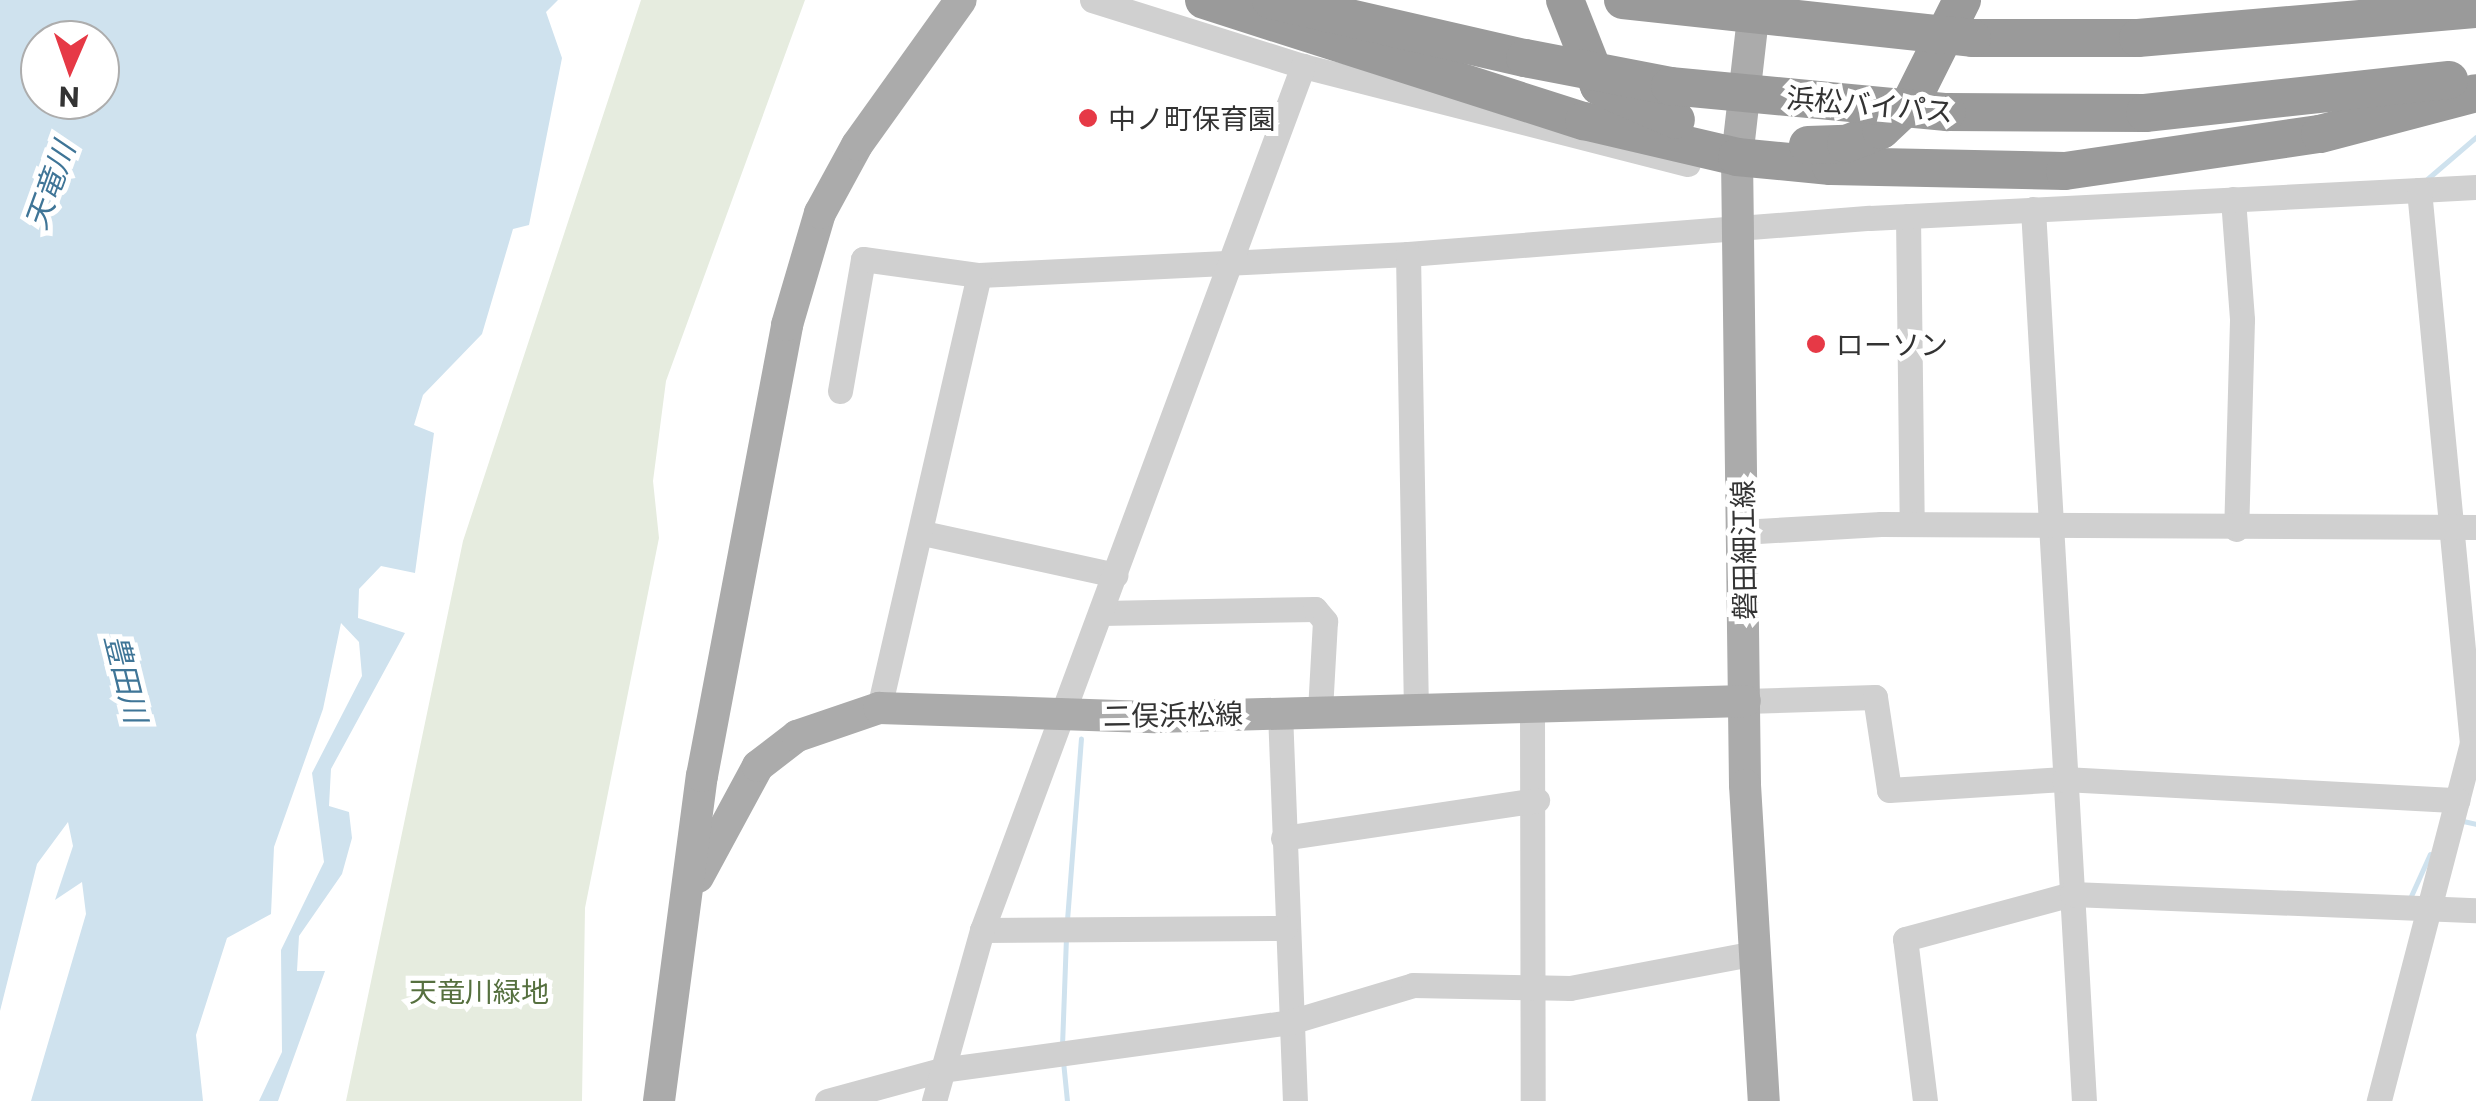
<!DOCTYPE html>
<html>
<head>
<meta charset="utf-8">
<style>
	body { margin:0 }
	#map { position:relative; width:2476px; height:1101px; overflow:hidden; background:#fff; font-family:Commissioner,"Noto Sans JP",sans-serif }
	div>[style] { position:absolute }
	.green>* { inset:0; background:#e6ecdf }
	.water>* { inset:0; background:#cfe2ee }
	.stream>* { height:5px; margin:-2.5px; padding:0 2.5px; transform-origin:2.5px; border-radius:2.5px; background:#cfe2ee }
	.minor>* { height:25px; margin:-12.5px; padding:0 12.5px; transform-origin:12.5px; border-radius:12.5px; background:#d0d0d0 }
	.major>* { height:32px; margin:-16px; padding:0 16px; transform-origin:16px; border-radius:16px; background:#ababab }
	.highway>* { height:38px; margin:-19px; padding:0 19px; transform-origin:19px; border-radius:19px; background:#9a9a9a }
	.highway-bridge>* { height:38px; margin:-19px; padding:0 19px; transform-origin:19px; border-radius:19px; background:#9a9a9a }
	.dots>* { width:28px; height:28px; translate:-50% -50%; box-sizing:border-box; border:5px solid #fff; border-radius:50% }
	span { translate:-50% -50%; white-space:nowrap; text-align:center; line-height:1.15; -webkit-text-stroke:10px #fff; paint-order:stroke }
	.street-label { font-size:28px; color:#333 }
	.poi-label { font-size:28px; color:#333 }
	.left { translate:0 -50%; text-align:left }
	.park-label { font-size:28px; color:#56703f }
	.water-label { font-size:30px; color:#3f7597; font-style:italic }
	.north { position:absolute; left:20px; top:20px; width:100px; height:100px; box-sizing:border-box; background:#fff; border:2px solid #adadad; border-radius:50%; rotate:182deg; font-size:28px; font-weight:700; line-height:40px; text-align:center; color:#333 }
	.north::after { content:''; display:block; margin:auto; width:35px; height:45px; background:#e63946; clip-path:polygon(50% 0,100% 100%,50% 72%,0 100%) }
</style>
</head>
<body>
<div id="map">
	<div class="green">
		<div style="clip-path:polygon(641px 0,805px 0,666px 381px,653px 481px,659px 538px,585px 908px,582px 1101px,346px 1101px,463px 541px)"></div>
	</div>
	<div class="water">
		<div style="clip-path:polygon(evenodd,0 0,558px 0,546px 12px,562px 58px,529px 225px,513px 229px,482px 334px,423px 395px,414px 425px,434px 433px,415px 573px,381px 566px,359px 589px,358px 618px,405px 633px,331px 769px,329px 806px,349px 812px,352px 838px,342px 874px,299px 936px,297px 971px,325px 971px,278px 1101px,259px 1101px,282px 1052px,281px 950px,324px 862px,312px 773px,362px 676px,359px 642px,341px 623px,323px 709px,274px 847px,271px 914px,227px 938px,196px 1035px,203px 1101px,31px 1101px,86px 914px,82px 882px,55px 900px,73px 846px,68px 822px,37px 864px,0 1011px,0 0,40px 40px,100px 40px,100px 100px,40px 100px,40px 40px)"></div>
	</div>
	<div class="stream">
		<div style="left:2426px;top:180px;width:66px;rotate:-40.7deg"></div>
		<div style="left:2463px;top:821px;width:13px;rotate:13deg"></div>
		<div style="left:2411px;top:896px;width:46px;rotate:-65.7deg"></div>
		<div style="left:1067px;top:920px;width:182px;rotate:-85.6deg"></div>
		<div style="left:1062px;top:1046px;width:107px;rotate:-87.9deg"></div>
		<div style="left:1063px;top:1061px;width:40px;rotate:84.3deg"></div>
	</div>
	<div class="minor">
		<div style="left:1092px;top:0;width:221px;rotate:17.4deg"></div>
		<div style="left:1303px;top:66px;width:397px;rotate:14.3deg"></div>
		<div style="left:2419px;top:190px;width:57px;rotate:-3deg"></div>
		<div style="left:2233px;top:199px;width:121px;rotate:85.7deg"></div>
		<div style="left:2242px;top:320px;width:209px;rotate:91.6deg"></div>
		<div style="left:2033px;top:209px;width:893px;rotate:86.73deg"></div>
		<div style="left:1908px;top:216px;width:308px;rotate:89.3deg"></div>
		<div style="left:1408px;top:254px;width:463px;rotate:-4.5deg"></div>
		<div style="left:1870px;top:218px;width:550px;rotate:-2.92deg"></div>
		<div style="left:2419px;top:190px;width:556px;rotate:84.53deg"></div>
		<div style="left:2472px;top:743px;width:370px;rotate:104.6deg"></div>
		<div style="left:840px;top:391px;width:134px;rotate:-80.1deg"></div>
		<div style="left:863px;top:259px;width:117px;rotate:7.9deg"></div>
		<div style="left:979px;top:275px;width:430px;rotate:-2.8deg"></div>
		<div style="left:1408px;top:254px;width:453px;rotate:89deg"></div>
		<div style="left:1741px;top:532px;width:140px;rotate:-3.3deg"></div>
		<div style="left:1881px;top:524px;width:595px;rotate:0.29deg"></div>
		<div style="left:923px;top:533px;width:197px;rotate:12.3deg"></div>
		<div style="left:1101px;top:613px;width:214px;rotate:-1.1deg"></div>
		<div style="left:1315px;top:609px;width:16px;rotate:50deg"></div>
		<div style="left:1325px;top:621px;width:89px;rotate:93.2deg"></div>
		<div style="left:1745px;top:701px;width:130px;rotate:-1.8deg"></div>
		<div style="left:1875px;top:697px;width:94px;rotate:81.4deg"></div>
		<div style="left:1889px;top:790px;width:175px;rotate:-3.6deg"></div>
		<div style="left:2064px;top:779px;width:394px;rotate:3.1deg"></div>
		<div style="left:1532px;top:704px;width:397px;rotate:89.9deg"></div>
		<div style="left:879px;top:708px;width:444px;rotate:-77deg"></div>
		<div style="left:1280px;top:712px;width:389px;rotate:87.8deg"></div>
		<div style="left:1283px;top:838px;width:257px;rotate:-8.5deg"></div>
		<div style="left:982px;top:930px;width:303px;rotate:-0.4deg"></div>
		<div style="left:827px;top:1101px;width:118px;rotate:-15.2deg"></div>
		<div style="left:941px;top:1070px;width:352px;rotate:-7.8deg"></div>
		<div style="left:1290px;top:1022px;width:128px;rotate:-16.7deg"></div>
		<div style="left:1413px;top:985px;width:157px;rotate:1.1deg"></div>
		<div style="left:1570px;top:988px;width:188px;rotate:-10.7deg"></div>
		<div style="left:934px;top:1101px;width:178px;rotate:-74.3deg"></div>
		<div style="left:982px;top:930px;width:922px;rotate:-69.62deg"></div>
		<div style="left:1925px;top:1101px;width:163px;rotate:-97deg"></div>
		<div style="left:1905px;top:939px;width:173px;rotate:-15.1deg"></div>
		<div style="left:2072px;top:894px;width:404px;rotate:2.3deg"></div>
	</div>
	<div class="major">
		<div style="left:1755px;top:0;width:158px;rotate:96.5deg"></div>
		<div style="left:1737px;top:157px;width:628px;rotate:89.27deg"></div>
		<div style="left:1745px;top:785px;width:317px;rotate:86.6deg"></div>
		<div style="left:698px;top:877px;width:126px;rotate:-61.6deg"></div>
		<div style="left:758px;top:766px;width:49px;rotate:-37.6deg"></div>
		<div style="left:797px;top:736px;width:87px;rotate:-18.9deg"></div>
		<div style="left:879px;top:708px;width:276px;rotate:1.9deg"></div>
		<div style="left:1155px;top:717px;width:590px;rotate:-1.55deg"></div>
		<div style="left:659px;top:1101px;width:328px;rotate:-82.5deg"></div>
		<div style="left:702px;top:776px;width:459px;rotate:-79.3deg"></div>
		<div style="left:787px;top:325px;width:117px;rotate:-73.6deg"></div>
		<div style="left:820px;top:213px;width:77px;rotate:-61.4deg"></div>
		<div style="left:857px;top:145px;width:178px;rotate:-54.4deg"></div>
	</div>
	<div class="highway">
		<div style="left:1204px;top:0;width:399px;rotate:17.7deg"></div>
		<div style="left:1584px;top:121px;width:157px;rotate:13.2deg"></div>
		<div style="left:1737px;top:157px;width:94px;rotate:5.5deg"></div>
		<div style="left:1831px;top:166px;width:234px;rotate:1.2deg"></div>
		<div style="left:2065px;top:171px;width:258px;rotate:-8.3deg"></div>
		<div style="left:2320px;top:134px;width:161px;rotate:-14.7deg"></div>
		<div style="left:1271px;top:0;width:261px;rotate:12.9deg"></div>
		<div style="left:1565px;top:0;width:92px;rotate:68.4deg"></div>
		<div style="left:1599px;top:86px;width:84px;rotate:23.8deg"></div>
		<div style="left:1972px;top:38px;width:166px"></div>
		<div style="left:2138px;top:38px;width:339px;rotate:-4.9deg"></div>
		<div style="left:1947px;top:112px;width:198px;rotate:0.3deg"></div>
		<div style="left:2145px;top:113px;width:306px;rotate:-6.2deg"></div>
		<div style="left:1808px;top:145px;width:38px;rotate:-2deg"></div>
		<div style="left:1846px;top:144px;width:38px;rotate:-22deg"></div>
		<div style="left:1881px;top:130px;width:41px;rotate:-43deg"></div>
		<div style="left:1911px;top:102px;width:114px;rotate:-63.4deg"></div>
	</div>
	<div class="highway-bridge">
		<div style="left:1623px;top:0;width:351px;rotate:6.2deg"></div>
		<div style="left:1525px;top:58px;width:148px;rotate:10.9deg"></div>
		<div style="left:1670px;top:86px;width:278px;rotate:5.4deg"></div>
	</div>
	<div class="dots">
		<div style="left:1088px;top:118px;background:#e63946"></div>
		<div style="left:1816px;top:344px;background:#e63946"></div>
	</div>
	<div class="street-label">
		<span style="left:1870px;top:104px;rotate:5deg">浜松バイパス</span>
		<span style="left:1743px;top:550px;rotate:-91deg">磐田細江線</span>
		<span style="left:1173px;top:714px;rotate:-1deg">二俣浜松線</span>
	</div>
	<div class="poi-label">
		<span class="left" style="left:1108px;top:118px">中ノ町保育園</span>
		<span class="left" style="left:1836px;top:344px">ローソン</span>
	</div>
	<div class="park-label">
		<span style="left:479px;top:991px">天竜川緑地</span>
	</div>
	<div class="water-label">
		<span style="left:49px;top:185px;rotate:-70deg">天竜川</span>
		<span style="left:127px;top:678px;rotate:76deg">豊田川</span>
	</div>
	<div class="north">N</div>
</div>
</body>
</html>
